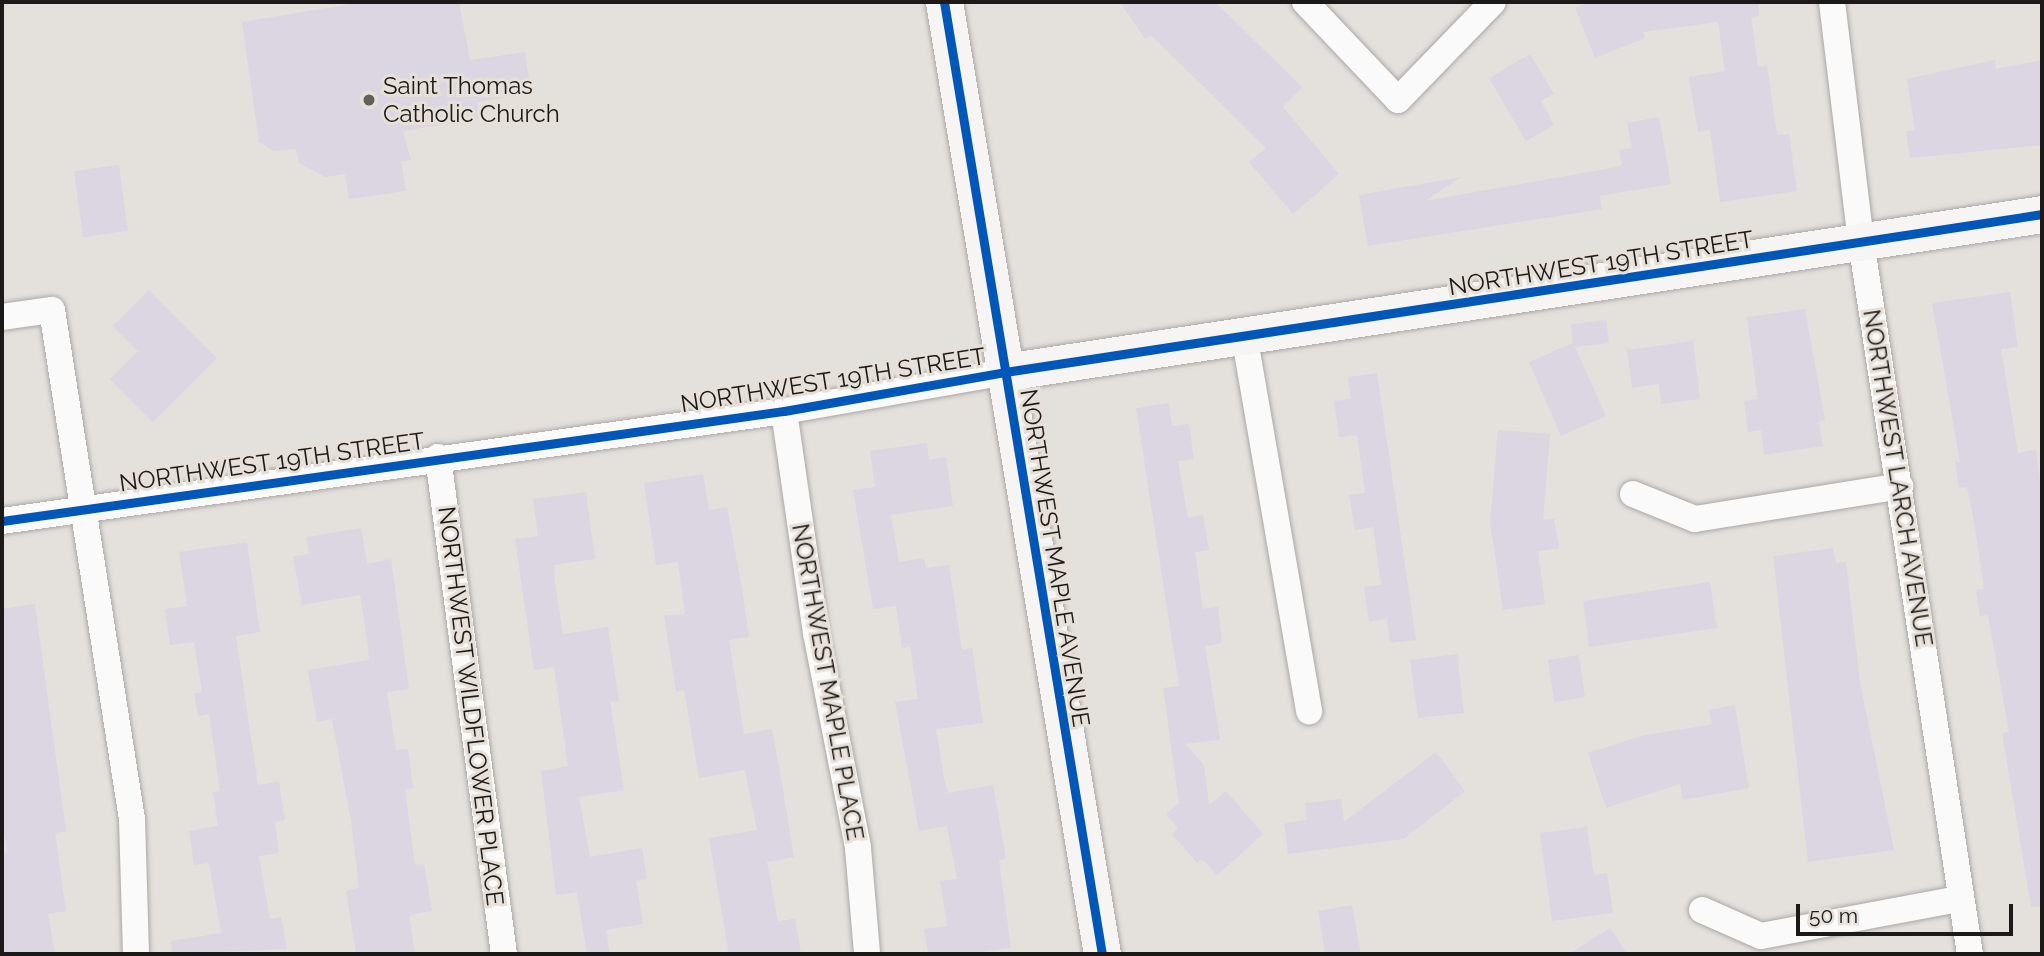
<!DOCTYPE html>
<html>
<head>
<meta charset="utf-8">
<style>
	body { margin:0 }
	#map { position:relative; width:2044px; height:956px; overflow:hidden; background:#e4e0dc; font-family:Raleway,sans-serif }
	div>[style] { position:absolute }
	.building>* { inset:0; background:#dbd6e2 }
	.roads { filter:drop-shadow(0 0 2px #aba8a6) drop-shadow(0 0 2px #aba8a6) }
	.street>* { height:26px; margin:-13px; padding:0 13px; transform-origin:13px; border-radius:13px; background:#fbfafa }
	.secondary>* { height:37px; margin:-18.5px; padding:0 18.5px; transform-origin:18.5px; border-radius:18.5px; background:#f7f5f3 }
	.cycleway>* { height:9px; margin:-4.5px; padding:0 4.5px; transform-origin:4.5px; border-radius:4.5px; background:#0057b8 }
	.dots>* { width:19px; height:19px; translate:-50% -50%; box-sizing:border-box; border:4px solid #e7e0d9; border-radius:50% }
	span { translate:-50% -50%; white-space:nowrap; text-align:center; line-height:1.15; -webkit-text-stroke:6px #e7e0d9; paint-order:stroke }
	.poi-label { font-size:24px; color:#1c1a18 }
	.left { translate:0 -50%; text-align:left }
	.street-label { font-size:24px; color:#1c1a18 }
	.frame { position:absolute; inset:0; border:4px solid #1c1a18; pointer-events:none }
	.scale { position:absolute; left:1796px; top:904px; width:217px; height:32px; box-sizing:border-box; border:4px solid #1c1a18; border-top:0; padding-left:9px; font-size:21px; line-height:24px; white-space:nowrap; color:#1c1a18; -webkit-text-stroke:5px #e7e0d9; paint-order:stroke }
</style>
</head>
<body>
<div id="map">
	<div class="building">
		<div style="clip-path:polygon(362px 2px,459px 2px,470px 60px,525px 52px,531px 93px,477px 102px,479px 119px,403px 131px,411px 160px,401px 161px,406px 191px,349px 199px,345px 174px,325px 177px,299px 163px,296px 149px,274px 151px,259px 142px,242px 22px)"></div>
		<div style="clip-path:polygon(1120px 2px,1215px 2px,1302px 87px,1283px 107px,1339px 174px,1293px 214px,1249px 162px,1266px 148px,1151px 35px,1145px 39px)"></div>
		<div style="clip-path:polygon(1590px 2px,1758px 2px,1759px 16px,1751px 17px,1758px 67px,1767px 65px,1777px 135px,1789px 134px,1797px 191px,1720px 202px,1710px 130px,1698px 132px,1689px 77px,1725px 71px,1718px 22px,1643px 32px,1645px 38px,1595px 58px,1575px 8px)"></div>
		<div style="clip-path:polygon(1530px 54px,1554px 94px,1541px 101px,1554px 125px,1526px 141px,1489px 78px)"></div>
		<div style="clip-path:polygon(1995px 60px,1996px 69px,2042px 60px,2042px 145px,1910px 158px,1906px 131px,1915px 130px,1907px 79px)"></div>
		<div style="clip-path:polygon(1659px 117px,1671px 184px,1600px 196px,1602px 209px,1368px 246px,1359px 195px,1461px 177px,1425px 201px,1622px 166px,1619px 150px,1632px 148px,1627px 123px)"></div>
		<div style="clip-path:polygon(119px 165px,128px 231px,83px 237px,74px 171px)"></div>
		<div style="clip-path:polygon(149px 290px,217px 358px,153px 422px,110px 379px,138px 351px,113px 326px)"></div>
		<div style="clip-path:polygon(2010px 292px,2018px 347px,2001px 349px,2018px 453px,2036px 450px,2042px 494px,2042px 906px,2031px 907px,2002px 733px,2009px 732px,1988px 615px,1980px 616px,1976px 590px,1984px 589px,1974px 521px,1967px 487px,1959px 488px,1955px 462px,1960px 462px,1932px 303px)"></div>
		<div style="clip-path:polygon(1805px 309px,1825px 420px,1819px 421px,1823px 446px,1764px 455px,1761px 430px,1748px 432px,1744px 401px,1758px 399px,1747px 317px)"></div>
		<div style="clip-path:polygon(1606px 320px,1609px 343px,1575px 347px,1606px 416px,1561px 436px,1529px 362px,1573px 343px,1571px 324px)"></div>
		<div style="clip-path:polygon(1693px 341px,1700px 399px,1661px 404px,1659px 384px,1632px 388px,1627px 350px)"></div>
		<div style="clip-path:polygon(1377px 373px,1416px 640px,1390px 643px,1387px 619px,1369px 622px,1364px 587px,1381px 585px,1373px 527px,1355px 530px,1349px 495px,1365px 493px,1357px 435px,1339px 437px,1334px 401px,1351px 399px,1348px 377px)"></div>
		<div style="clip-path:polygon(1169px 403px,1172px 426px,1189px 424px,1194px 459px,1178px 461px,1188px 518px,1203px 515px,1209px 550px,1195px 552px,1203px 609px,1218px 607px,1222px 643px,1205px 646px,1220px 740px,1185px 744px,1204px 765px,1209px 805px,1226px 791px,1263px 834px,1217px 875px,1202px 859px,1197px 863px,1172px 834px,1178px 828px,1166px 814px,1179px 803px,1163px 688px,1179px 686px,1136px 408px)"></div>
		<div style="clip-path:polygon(1498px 430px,1550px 434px,1543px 520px,1554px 519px,1559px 548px,1538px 551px,1545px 604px,1503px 610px,1490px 522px)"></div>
		<div style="clip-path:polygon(927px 443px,929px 460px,946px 457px,953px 506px,891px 515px,899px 562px,924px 558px,926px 568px,949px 565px,962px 650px,972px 648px,983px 723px,936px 729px,944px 778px,948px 793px,993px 785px,1006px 859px,999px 860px,1011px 948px,966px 954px,928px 954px,924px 929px,947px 926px,940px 881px,957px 879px,947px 826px,919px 831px,895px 702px,918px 699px,910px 646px,902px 648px,896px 606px,873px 609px,853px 490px,875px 487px,870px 451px)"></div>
		<div style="clip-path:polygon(703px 474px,709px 510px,727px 507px,742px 589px,749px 637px,729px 640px,744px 734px,772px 729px,781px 778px,794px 857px,767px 862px,778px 922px,795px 918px,801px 954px,729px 954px,709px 838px,757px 830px,745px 770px,699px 778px,684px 690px,676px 692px,664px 616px,685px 614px,678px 562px,656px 565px,644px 483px)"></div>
		<div style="clip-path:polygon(586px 492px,595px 559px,554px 565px,555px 583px,563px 634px,608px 627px,619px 701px,610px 702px,624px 790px,579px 797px,590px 857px,642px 848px,647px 879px,636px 881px,643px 924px,606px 930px,610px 954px,587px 954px,577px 892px,556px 895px,541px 771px,568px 766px,554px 667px,534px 670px,515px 539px,538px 536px,533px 499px)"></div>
		<div style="clip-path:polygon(361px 528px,367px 564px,391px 559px,409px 689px,387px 692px,396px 750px,408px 749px,413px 788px,405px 789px,415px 865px,424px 864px,432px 911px,409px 915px,415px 954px,356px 954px,346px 890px,359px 888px,351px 821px,332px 719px,317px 722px,308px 670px,369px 660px,368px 646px,360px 595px,302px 605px,293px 556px,309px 554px,306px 537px)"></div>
		<div style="clip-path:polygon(247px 542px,260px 632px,236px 636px,258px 785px,279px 782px,285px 820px,275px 822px,279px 853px,259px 856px,270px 919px,281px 917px,287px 949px,172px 954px,171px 941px,221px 933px,209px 863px,194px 865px,189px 831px,218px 826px,213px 792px,220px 791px,209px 714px,198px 716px,194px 693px,202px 692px,194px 642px,170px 645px,165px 609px,187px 606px,179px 552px)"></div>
		<div style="clip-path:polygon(1833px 548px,1836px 563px,1846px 562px,1860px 682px,1894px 850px,1808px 862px,1773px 556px)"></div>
		<div style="clip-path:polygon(1710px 582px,1717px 628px,1589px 647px,1583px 601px)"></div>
		<div style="clip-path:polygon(35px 604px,66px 831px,55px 833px,66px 911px,48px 914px,55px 954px,2px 954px,2px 854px,7px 853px,2px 815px,2px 609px)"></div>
		<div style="clip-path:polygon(1457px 654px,1464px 713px,1418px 718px,1410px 660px)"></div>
		<div style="clip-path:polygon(1579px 655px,1585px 697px,1554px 702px,1548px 660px)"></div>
		<div style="clip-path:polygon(1735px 705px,1749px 788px,1683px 800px,1680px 784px,1606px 808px,1588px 753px,1641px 736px,1712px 724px,1709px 710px)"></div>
		<div style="clip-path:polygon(1436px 752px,1465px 791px,1404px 839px,1288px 854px,1284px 823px,1307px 820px,1305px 803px,1341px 799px,1344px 822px)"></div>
		<div style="clip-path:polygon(1587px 827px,1594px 875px,1607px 873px,1613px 913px,1552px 921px,1540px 833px)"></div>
		<div style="clip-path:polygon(1352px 905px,1361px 954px,1325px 954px,1318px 911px)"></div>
		<div style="clip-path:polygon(1610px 928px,1627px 954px,1569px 954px)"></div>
	</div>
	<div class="roads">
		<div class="street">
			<div style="left:1305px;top:2px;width:135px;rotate:46.5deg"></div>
			<div style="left:1398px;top:100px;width:136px;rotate:-45.9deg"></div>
			<div style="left:1832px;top:2px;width:241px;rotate:83.1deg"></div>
			<div style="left:1861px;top:241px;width:721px;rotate:81.31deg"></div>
			<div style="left:2px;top:317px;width:50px;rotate:-8deg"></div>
			<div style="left:52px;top:310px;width:515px;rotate:81.07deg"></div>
			<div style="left:132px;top:819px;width:135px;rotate:88.3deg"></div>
			<div style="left:1245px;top:340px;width:377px;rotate:80.2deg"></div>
			<div style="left:784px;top:411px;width:224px;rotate:81.8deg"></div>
			<div style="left:816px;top:633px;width:219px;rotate:78.9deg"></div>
			<div style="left:858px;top:848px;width:106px;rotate:85.1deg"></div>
			<div style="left:438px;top:457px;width:501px;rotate:82.44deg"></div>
			<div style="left:1633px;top:494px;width:67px;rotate:22deg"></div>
			<div style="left:1695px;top:519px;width:208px;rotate:-9.1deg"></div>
			<div style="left:2px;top:521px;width:790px;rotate:-8.01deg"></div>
			<div style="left:784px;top:411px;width:224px;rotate:-10deg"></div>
			<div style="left:1702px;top:910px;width:64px;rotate:23.8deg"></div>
			<div style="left:1761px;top:936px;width:201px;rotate:-10.6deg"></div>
		</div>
		<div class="secondary">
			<div style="left:944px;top:2px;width:965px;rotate:80.58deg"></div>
			<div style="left:1005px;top:372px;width:1049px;rotate:-8.66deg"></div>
		</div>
	</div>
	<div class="cycleway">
		<div style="left:944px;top:2px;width:965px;rotate:80.58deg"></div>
		<div style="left:2px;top:521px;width:790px;rotate:-8.01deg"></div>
		<div style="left:784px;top:411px;width:224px;rotate:-10deg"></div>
		<div style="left:1005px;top:372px;width:1049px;rotate:-8.66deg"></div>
	</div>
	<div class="dots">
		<div style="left:369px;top:100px;background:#625f5d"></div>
	</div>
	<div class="poi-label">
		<span class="left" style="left:383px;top:100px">Saint Thomas<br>Catholic Church</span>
	</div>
	<div class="street-label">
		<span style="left:1601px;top:263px;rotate:-9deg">NORTHWEST 19TH STREET</span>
		<span style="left:833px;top:380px;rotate:-9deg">NORTHWEST 19TH STREET</span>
		<span style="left:272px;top:462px;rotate:-8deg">NORTHWEST 19TH STREET</span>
		<span style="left:1898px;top:478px;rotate:81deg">NORTHWEST LARCH AVENUE</span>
		<span style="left:1055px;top:558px;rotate:81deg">NORTHWEST MAPLE AVENUE</span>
		<span style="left:828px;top:682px;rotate:80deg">NORTHWEST MAPLE PLACE</span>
		<span style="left:471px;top:706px;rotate:83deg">NORTHWEST WILDFLOWER PLACE</span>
	</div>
	<div class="frame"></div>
	<div class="scale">50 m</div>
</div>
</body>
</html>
